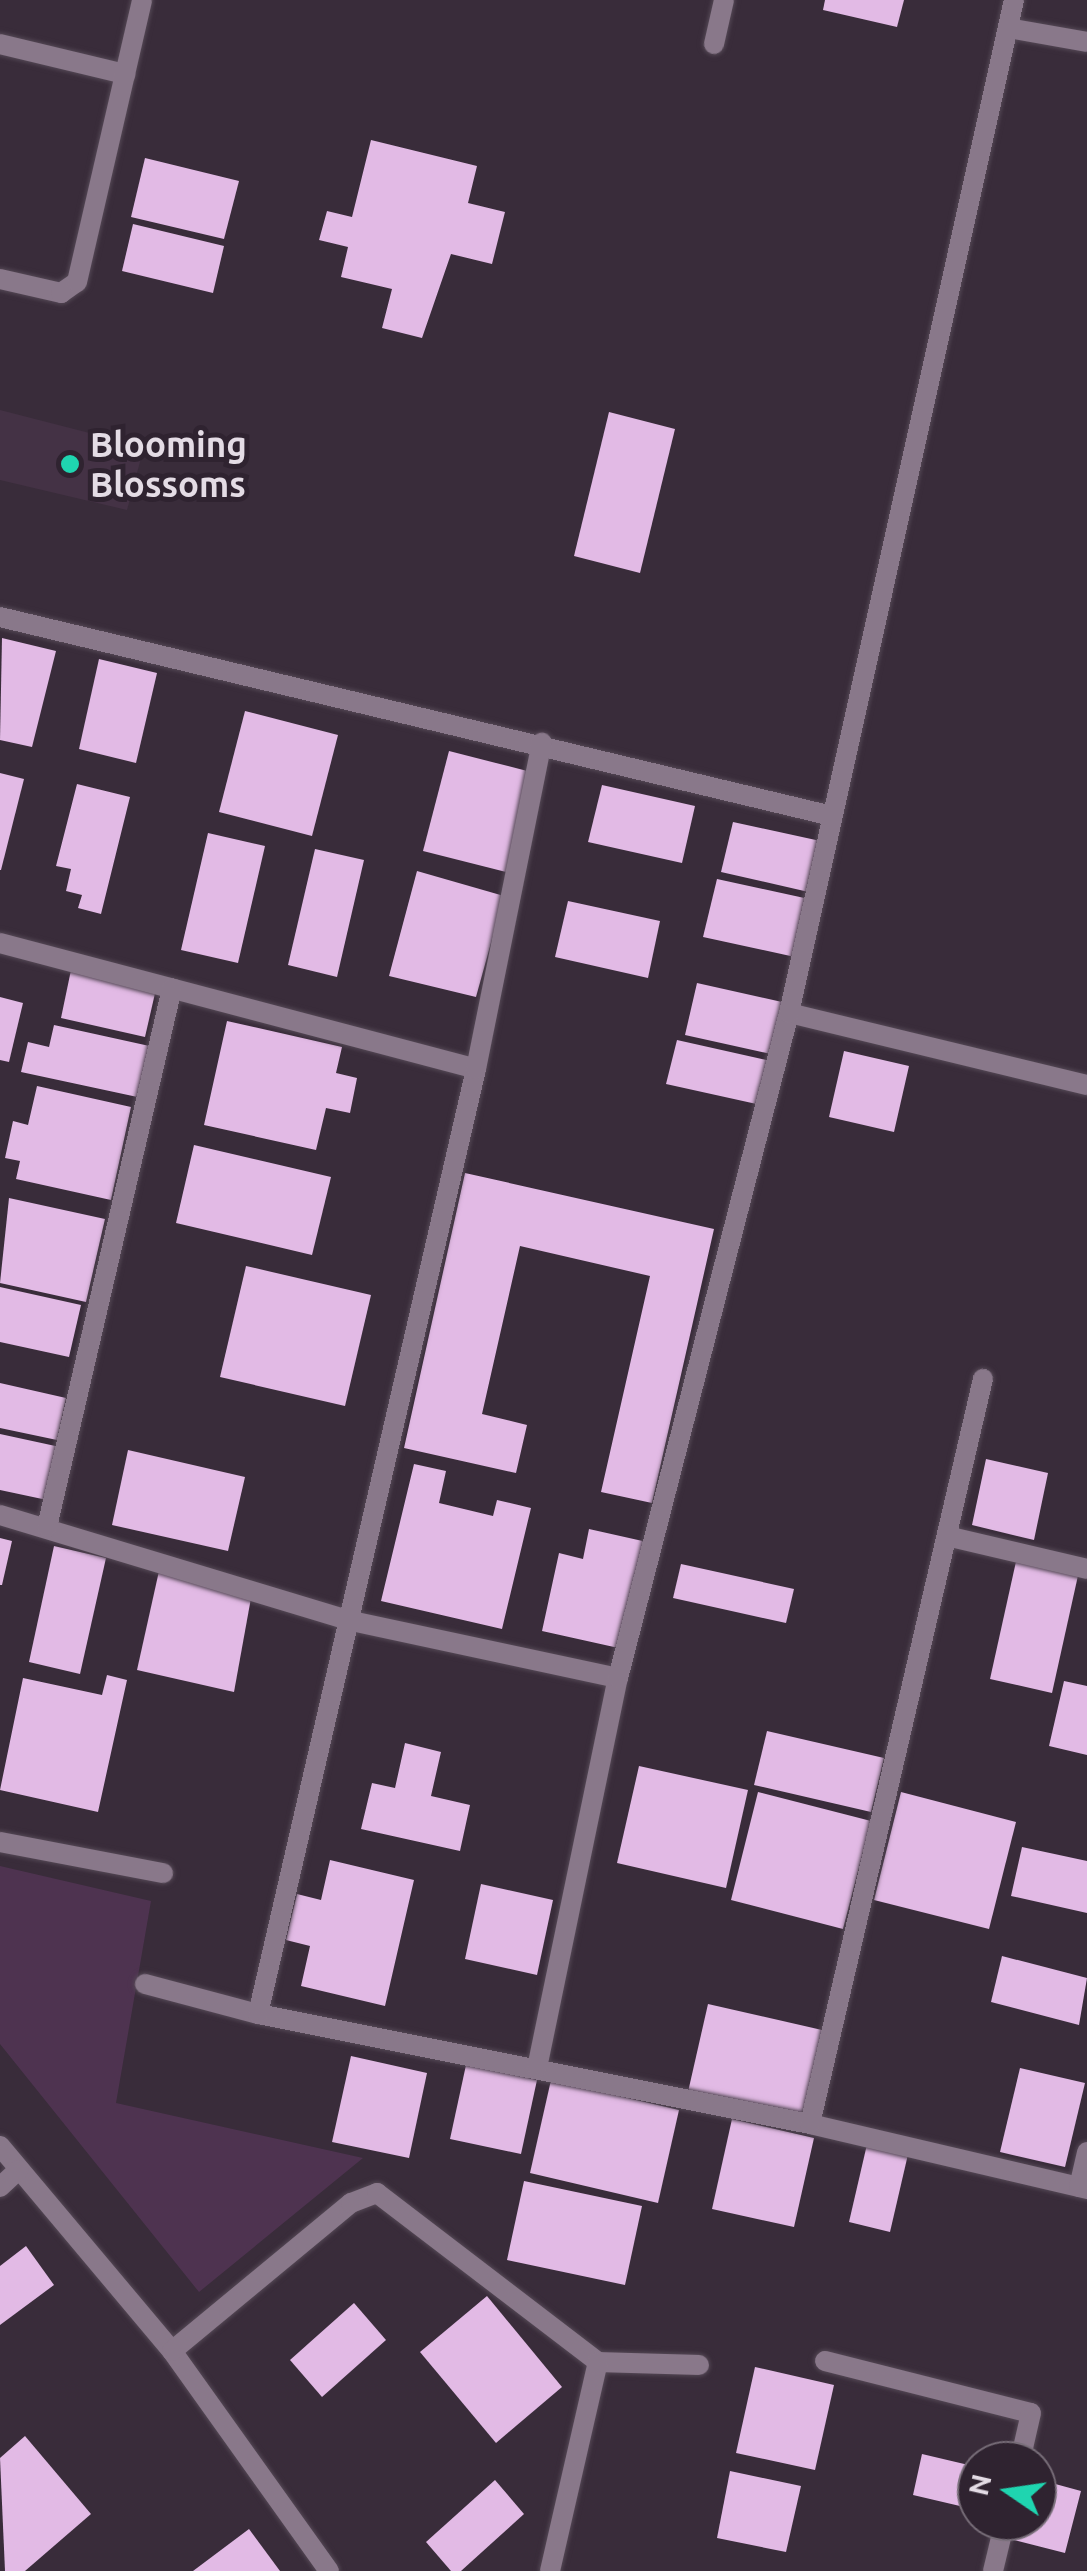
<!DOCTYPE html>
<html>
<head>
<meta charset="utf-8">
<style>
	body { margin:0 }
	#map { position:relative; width:1087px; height:2571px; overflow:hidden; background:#392c3a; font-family:Ubuntu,sans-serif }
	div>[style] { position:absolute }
	.built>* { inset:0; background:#443245 }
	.green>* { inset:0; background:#4e3350 }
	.building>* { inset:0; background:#e2bae5 }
	.roads { filter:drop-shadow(0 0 2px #544855) drop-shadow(0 0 2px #544855) }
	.street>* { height:20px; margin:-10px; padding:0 10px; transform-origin:10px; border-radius:10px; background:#89788a }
	.dots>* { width:28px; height:28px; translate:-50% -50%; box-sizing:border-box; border:5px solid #2f2330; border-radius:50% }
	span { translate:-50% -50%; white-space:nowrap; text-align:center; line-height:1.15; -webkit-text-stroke:10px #2f2330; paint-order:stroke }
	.poi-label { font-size:35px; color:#e4dce5; font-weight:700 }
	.left { translate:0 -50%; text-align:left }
	.north { position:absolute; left:957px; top:2441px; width:100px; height:100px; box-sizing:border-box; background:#2f2330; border:2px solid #776d78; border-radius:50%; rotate:283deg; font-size:28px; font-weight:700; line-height:40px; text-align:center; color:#e4dce5 }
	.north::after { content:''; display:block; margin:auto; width:35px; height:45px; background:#1fd5b0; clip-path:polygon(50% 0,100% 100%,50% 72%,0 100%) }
</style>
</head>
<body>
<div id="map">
	<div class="built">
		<div style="clip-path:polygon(0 410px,144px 447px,127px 510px,0 480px)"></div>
	</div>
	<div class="green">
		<div style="clip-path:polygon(0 1866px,151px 1901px,116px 2103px,363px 2158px,199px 2292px,0 2044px)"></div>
	</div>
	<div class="building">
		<div style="clip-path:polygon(825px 0,904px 0,897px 27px,823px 10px)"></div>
		<div style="clip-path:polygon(371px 140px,477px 166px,468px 203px,505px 212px,492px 264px,451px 254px,422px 338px,382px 328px,392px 289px,341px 277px,348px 247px,319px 240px,327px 211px,352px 217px)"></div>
		<div style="clip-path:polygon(145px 158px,239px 181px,224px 239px,131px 217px)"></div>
		<div style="clip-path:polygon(133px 224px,224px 246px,213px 293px,122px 271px)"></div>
		<div style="clip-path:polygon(609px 412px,675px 429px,640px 573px,574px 556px)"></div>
		<div style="clip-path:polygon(2px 638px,56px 651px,32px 747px,0 740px)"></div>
		<div style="clip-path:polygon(99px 659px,157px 673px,136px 763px,79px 749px)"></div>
		<div style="clip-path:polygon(245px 711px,338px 735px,312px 836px,219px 812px)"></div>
		<div style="clip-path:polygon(449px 751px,535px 773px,510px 873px,423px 851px)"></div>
		<div style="clip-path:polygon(0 773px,24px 779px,1px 870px,0 870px)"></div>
		<div style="clip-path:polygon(77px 784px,130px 797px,101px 914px,78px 908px,82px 895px,66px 891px,71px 869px,56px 866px)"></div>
		<div style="clip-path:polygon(602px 785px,695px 806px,682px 863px,588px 842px)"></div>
		<div style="clip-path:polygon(733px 822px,825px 842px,813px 893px,721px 872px)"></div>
		<div style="clip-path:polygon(208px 833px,265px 846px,238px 963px,181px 950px)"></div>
		<div style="clip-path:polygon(315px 849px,364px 860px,337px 977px,288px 965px)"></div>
		<div style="clip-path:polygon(417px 871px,504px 896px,476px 997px,389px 976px)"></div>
		<div style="clip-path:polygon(717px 879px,809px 899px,795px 957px,703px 937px)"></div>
		<div style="clip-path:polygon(568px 901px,660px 921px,648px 978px,555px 957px)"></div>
		<div style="clip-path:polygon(71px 970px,156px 989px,145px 1037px,61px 1018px)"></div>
		<div style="clip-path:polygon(697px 983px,782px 1002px,771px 1054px,685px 1035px)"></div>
		<div style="clip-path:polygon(0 997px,23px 1003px,9px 1062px,0 1060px)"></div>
		<div style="clip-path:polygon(227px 1021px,342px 1047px,336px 1073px,357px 1078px,350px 1113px,326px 1108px,316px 1150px,204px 1125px)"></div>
		<div style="clip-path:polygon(54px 1025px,154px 1047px,142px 1098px,21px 1072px,28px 1042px,49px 1047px)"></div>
		<div style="clip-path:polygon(677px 1040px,771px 1061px,761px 1105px,666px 1084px)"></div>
		<div style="clip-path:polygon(844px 1051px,909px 1066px,894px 1132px,829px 1117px)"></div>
		<div style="clip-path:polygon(37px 1086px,131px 1107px,111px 1200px,16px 1179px,20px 1161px,5px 1158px,13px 1121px,28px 1125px)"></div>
		<div style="clip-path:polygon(194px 1145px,331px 1177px,312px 1255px,176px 1223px)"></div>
		<div style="clip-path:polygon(465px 1173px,714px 1229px,652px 1503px,601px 1492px,650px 1276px,520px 1246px,482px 1414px,527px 1425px,516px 1473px,404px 1448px)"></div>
		<div style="clip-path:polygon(9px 1198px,105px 1219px,86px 1302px,0 1283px)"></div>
		<div style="clip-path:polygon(246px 1266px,371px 1295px,345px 1406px,220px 1377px)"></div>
		<div style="clip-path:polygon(0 1287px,81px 1305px,69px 1357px,0 1342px)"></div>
		<div style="clip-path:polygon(0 1383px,66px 1398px,57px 1440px,0 1428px)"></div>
		<div style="clip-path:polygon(0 1434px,60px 1447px,47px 1500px,0 1490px)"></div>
		<div style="clip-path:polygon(128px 1450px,245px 1477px,228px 1551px,112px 1525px)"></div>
		<div style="clip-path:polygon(986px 1459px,1048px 1473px,1034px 1540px,972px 1525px)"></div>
		<div style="clip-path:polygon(414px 1464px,446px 1471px,439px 1503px,493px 1516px,497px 1500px,531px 1508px,502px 1629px,381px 1601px)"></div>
		<div style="clip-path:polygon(589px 1529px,647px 1542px,623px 1649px,542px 1631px,559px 1553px,583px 1559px)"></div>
		<div style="clip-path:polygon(0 1538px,12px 1541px,2px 1585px,0 1585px)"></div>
		<div style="clip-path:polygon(54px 1546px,106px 1558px,80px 1674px,29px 1662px)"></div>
		<div style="clip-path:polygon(1017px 1557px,1079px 1571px,1052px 1693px,990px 1679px)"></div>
		<div style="clip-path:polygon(681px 1564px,794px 1589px,786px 1623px,673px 1598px)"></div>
		<div style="clip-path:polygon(159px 1571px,251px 1598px,234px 1692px,137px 1670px)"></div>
		<div style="clip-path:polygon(107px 1675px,127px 1680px,98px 1812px,0 1790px,23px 1678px,102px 1695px)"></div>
		<div style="clip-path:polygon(1064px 1681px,1087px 1686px,1087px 1755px,1049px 1746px)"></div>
		<div style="clip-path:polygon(767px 1731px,884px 1758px,871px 1812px,754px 1785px)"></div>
		<div style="clip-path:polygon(405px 1743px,441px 1752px,431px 1796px,470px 1805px,460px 1851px,361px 1829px,372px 1783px,395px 1788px)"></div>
		<div style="clip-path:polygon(639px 1766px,748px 1790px,726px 1888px,617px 1863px)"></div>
		<div style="clip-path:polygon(758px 1792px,871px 1821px,843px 1929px,731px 1900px)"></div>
		<div style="clip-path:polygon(901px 1792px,1016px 1822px,989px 1929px,874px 1900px)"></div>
		<div style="clip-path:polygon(1022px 1847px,1087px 1861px,1087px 1913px,1011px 1896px)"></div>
		<div style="clip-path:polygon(330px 1860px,414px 1880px,385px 2006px,301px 1986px,310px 1946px,286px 1940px,297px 1894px,321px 1900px)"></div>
		<div style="clip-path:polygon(481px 1884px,553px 1900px,537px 1975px,465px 1959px)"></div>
		<div style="clip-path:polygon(1002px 1956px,1087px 1978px,1079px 2025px,991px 2002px)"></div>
		<div style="clip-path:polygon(708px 2004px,822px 2030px,802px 2117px,688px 2092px)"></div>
		<div style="clip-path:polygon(351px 2056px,427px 2073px,409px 2158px,332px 2142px)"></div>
		<div style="clip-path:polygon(466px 2065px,537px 2080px,521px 2154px,450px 2139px)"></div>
		<div style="clip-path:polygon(1020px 2068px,1085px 2083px,1065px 2167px,1000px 2152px)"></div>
		<div style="clip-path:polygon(551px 2080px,679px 2110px,658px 2203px,530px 2173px)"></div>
		<div style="clip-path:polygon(732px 2119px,814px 2138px,794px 2227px,712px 2209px)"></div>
		<div style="clip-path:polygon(868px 2140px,909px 2150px,890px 2232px,849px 2222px)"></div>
		<div style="clip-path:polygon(524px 2181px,642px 2206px,625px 2285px,507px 2260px)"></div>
		<div style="clip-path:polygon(26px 2246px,54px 2285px,0 2325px,0 2266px)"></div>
		<div style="clip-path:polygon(487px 2296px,562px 2387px,496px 2443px,420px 2352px)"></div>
		<div style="clip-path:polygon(354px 2303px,386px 2340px,322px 2397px,290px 2360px)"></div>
		<div style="clip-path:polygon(755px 2367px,834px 2385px,815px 2470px,736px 2453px)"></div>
		<div style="clip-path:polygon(25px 2436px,91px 2514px,25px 2571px,5px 2571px,0 2458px)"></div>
		<div style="clip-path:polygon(922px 2454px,977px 2467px,977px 2510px,913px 2495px)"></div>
		<div style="clip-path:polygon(730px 2471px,801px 2486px,786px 2552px,717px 2538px)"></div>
		<div style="clip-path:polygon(1037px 2479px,1081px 2491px,1065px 2553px,1006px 2538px,1011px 2521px,1037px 2521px)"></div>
		<div style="clip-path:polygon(495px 2480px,524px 2514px,461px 2571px,451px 2571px,426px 2542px)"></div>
		<div style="clip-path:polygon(249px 2529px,280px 2571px,193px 2571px)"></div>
	</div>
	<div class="roads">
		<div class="street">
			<div style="left:1008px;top:28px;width:80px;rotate:10deg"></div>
			<div style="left:0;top:44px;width:129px;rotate:13.5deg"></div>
			<div style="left:714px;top:44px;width:45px;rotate:-77.2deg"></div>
			<div style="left:0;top:279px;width:63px;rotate:12.9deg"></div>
			<div style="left:61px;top:293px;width:19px;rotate:-35deg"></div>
			<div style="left:77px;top:282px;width:289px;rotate:-77deg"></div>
			<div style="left:0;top:617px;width:855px;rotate:13.45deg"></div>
			<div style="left:0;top:943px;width:492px;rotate:14.8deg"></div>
			<div style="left:789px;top:1013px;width:307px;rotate:13.6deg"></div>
			<div style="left:0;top:1515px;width:368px;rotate:16.8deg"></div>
			<div style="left:352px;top:1621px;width:272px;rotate:12.1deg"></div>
			<div style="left:47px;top:1527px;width:553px;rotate:-76.94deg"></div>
			<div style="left:951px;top:1537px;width:140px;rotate:13.2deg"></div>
			<div style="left:0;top:1842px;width:166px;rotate:10.8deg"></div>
			<div style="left:145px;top:1984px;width:117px;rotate:14.9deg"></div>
			<div style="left:258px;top:2014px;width:563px;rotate:11.27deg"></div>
			<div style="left:810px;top:2124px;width:285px;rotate:13.2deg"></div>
			<div style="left:258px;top:2014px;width:970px;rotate:-77.01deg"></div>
			<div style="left:476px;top:1069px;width:333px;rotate:-78.6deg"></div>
			<div style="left:537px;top:2068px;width:398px;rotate:-78.3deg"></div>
			<div style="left:618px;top:1678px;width:687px;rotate:-75.58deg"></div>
			<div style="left:789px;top:1013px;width:1038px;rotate:-77.48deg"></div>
			<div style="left:810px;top:2124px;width:765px;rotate:-76.93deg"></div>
			<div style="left:0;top:2146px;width:268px;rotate:50deg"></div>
			<div style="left:172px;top:2351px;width:270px;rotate:54.5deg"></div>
			<div style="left:0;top:2187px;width:25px;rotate:-43deg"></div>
			<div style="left:1079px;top:2187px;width:36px;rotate:-77deg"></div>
			<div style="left:172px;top:2351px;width:232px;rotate:-39.6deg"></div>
			<div style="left:351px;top:2203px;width:28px;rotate:-21deg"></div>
			<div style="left:377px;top:2193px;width:278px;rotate:37.4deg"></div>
			<div style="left:598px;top:2362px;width:101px;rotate:1.7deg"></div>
			<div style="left:825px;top:2361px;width:212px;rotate:14.2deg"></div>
			<div style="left:1031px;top:2413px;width:49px;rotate:102.9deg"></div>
			<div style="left:550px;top:2571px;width:214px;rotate:-77.1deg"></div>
			<div style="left:993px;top:2571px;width:51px;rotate:-76.5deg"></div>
		</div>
	</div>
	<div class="dots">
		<div style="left:70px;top:464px;background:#1fd5b0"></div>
	</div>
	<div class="poi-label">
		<span class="left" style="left:90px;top:464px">Blooming<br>Blossoms</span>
	</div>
	<div class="north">N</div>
</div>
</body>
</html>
